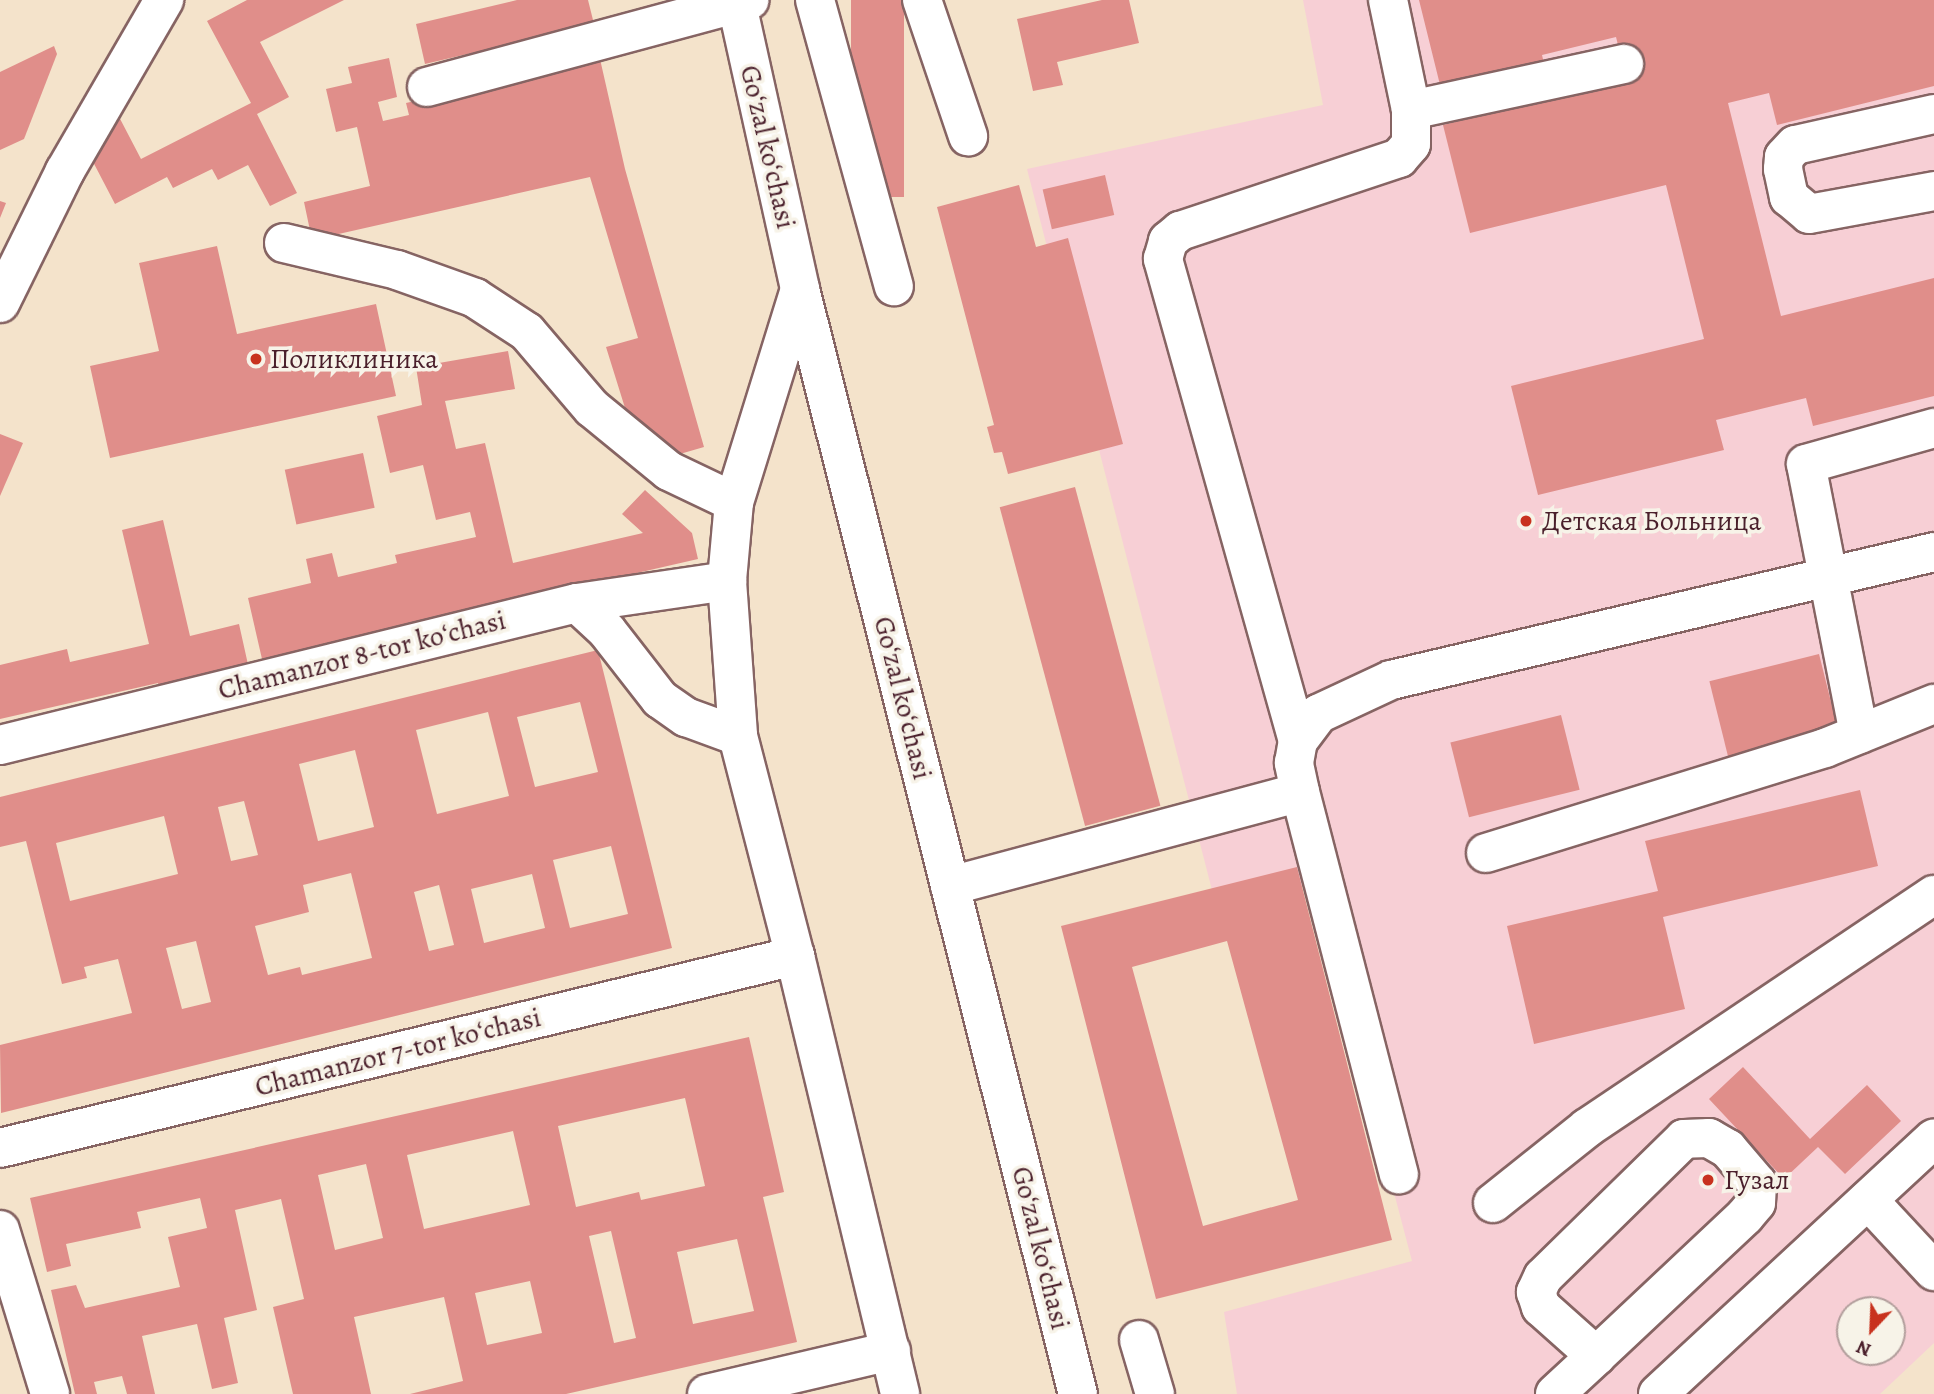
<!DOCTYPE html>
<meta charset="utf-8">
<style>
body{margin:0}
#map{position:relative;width:1934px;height:1394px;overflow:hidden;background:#f4e3cb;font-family:Alegreya,serif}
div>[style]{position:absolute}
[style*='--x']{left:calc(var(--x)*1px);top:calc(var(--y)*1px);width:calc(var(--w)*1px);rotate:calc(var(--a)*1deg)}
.built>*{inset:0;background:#f7cfd5}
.building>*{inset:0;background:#e08e8a;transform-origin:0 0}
.roads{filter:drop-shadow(2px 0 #866463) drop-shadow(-2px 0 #866463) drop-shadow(0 2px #866463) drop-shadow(0 -2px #866463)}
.minor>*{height:38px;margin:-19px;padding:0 19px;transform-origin:19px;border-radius:19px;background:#fff}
.major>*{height:38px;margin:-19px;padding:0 19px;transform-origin:19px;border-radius:19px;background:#fff}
.dots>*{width:19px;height:19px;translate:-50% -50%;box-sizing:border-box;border:4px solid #f7f3e8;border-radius:50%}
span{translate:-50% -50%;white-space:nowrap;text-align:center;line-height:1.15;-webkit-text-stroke:7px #f7f3e8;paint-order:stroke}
.street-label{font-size:28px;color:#4a1f2b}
.poi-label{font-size:28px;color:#4a1f2b}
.left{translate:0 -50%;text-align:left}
.north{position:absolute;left:1836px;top:1296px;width:70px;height:70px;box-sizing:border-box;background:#f7f3e8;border:2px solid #b29e9c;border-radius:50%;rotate:203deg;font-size:19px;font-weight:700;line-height:28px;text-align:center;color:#4a1f2b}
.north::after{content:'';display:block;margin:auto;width:24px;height:32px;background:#c8321e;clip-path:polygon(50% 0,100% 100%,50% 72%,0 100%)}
</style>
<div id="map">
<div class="built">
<i style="clip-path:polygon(evenodd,1303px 0,1934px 0,1934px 1343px,1880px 1394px,1237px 1394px,1224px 1312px,1412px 1261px,1313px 885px,1213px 894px,1027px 169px,1323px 105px,1303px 0,1850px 1310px,1892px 1310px,1892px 1352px,1850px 1352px,1850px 1310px)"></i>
</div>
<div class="building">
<i style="clip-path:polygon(247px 0,344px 0,260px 42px,289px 97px,257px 114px,297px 193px,270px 206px,248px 165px,218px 180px,212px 169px,173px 188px,167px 177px,115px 204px,91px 158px,117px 113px,141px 159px,251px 103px,207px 21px)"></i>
<i style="clip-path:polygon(517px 0,588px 0,594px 24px,425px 64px,416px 24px)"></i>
<i style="left:851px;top:0;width:53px;height:197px"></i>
<i style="clip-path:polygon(1102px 0,1129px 0,1139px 43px,1057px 62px,1063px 85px,1033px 91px,1017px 19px)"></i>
<i style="clip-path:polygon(1419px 0,1934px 0,1934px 86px,1777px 125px,1769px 93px,1728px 103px,1781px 316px,1934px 278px,1934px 396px,1813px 426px,1806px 398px,1716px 420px,1724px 450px,1538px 495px,1511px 386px,1704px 339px,1666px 185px,1470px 233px,1443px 125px,1638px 77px,1633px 54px,1621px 57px,1616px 37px,1542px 55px,1546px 72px,1443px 97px)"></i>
<i style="clip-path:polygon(54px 46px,57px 54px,24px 139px,0 150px,0 72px)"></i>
<i style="clip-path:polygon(389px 58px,397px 97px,378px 102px,383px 121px,409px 115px,406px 103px,600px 59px,625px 169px,704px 447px,673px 456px,630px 424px,606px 347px,638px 338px,590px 177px,312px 240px,304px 202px,370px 186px,357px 127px,336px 132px,326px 89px,352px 83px,348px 67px)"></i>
<i style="left:1105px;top:175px;width:41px;height:64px;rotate:77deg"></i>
<i style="clip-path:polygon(1019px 185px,1036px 247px,1068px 238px,1123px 444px,1008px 474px,1002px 452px,994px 453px,987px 427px,994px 425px,937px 207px)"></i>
<i style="clip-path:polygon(0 201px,6px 203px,0 218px)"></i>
<i style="clip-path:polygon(217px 246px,237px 334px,376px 304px,396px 396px,110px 458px,90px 366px,159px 351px,139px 263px)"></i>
<i style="clip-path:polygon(508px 351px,515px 389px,445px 401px,456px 449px,485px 443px,513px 563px,643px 533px,622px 514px,645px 490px,692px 533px,698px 559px,262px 659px,248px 598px,311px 583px,306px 559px,332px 553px,338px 577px,397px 563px,395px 555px,476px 537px,470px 512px,436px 520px,423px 465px,390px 473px,377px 416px,422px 405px,416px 367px)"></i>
<i style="clip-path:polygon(0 434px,23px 443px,0 496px)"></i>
<i style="left:363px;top:453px;width:56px;height:80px;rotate:78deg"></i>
<i style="left:1075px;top:487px;width:330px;height:78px;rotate:75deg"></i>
<i style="clip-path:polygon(163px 520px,190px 636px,239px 624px,249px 669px,159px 689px,158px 683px,0 719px,0 665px,67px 649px,70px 662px,149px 644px,122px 530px)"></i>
<i style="clip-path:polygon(evenodd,598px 650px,672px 948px,1px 1113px,0 1045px,132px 1013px,118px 959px,84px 967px,87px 978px,62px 984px,26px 841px,0 847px,0 797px,598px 650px,580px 702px,598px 772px,535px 787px,517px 717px,580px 702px,598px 650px,488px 712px,509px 796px,437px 814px,416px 730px,488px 712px,598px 650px,355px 750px,374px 827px,318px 841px,299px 764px,355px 750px,598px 650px,244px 801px,258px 855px,231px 861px,218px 807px,244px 801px,598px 650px,164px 816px,178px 874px,70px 901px,56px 843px,164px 816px,598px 650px,611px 846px,628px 914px,570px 928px,553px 860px,611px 846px,598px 650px,351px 873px,372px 958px,302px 975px,300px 967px,268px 975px,255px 926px,309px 912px,303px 885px,351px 873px,598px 650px,532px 874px,545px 928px,484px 943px,471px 889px,532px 874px,598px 650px,439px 885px,454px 945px,429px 951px,414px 892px,439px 885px,598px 650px,196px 941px,211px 1002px,182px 1009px,166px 948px,196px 941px)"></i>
<i style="left:1819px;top:654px;width:81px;height:113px;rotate:76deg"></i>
<i style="left:1561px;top:715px;width:77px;height:114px;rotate:76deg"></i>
<i style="clip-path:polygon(1860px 790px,1878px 866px,1663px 917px,1685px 1009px,1534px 1044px,1507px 926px,1658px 891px,1645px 841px)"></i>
<i style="clip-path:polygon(evenodd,1297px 867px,1392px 1240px,1156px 1299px,1061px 926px,1297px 867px,1227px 941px,1298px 1200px,1203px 1226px,1132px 967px,1227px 941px)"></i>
<i style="clip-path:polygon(evenodd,749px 1037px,784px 1192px,763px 1197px,797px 1342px,566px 1394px,410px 1394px,463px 1381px,444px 1297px,354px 1317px,371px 1394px,293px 1394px,273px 1307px,304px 1299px,281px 1199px,235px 1210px,257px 1310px,224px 1318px,238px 1383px,212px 1389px,197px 1324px,142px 1336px,155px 1394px,127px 1394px,122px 1376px,94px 1382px,97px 1394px,75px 1394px,51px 1290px,76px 1285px,85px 1308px,180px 1287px,168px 1237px,207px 1228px,200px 1198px,137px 1212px,141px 1228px,66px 1244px,71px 1266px,47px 1272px,30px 1198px,749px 1037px,685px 1098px,705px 1186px,641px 1200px,639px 1192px,576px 1207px,558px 1126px,685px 1098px,749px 1037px,513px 1131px,530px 1205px,424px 1229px,407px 1155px,513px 1131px,749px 1037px,366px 1164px,383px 1238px,335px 1250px,318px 1175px,366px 1164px,749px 1037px,611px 1231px,636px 1338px,614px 1343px,589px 1236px,611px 1231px,749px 1037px,737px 1239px,754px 1311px,693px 1324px,677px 1252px,737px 1239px,749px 1037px,530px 1281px,542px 1333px,487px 1345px,475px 1293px,530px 1281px)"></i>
<i style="clip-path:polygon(1743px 1067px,1810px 1139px,1867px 1085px,1901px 1121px,1845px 1174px,1818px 1147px,1784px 1179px,1709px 1099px)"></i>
</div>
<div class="roads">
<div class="minor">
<i style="--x:815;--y:0;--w:297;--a:74.6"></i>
<i style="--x:922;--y:0;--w:144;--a:71.3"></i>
<i style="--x:427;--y:87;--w:334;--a:-15.1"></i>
<i style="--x:1411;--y:110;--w:218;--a:-12.2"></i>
<i style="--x:1934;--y:114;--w:142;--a:167.4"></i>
<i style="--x:1795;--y:145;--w:16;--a:133"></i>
<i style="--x:1784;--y:157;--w:12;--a:95"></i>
<i style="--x:1783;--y:169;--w:29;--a:78"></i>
<i style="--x:1789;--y:197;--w:26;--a:40"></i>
<i style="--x:1809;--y:214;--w:127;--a:-10.4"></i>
<i style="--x:284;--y:243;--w:116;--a:13.4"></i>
<i style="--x:397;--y:270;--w:83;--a:19.7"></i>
<i style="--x:475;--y:298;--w:62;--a:33.2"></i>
<i style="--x:527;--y:332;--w:100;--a:49.5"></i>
<i style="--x:592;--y:408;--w:99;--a:39.3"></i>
<i style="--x:669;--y:471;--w:72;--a:25.5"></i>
<i style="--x:800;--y:289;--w:223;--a:107.2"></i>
<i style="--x:734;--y:502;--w:79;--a:95.1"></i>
<i style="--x:727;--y:581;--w:155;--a:85.9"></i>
<i style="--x:738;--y:736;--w:227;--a:75.5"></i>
<i style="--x:795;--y:956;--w:450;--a:76.5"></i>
<i style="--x:0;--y:303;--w:147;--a:-63.8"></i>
<i style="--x:65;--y:171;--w:198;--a:-59.9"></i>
<i style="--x:577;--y:603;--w:41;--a:43"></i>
<i style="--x:607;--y:631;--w:86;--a:52.1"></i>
<i style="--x:660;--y:699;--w:32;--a:35"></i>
<i style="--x:686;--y:717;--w:55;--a:20.1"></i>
<i style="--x:1859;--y:734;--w:275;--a:-101.1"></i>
<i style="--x:1806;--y:464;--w:133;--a:-15.7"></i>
<i style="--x:1298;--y:741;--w:501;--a:-105.65"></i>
<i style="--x:1163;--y:259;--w:19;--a:-74"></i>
<i style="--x:1168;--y:241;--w:16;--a:-40"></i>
<i style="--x:1180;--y:231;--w:231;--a:-18.4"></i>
<i style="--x:1399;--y:158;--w:18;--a:-49"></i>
<i style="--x:1411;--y:144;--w:34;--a:-90"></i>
<i style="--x:1411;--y:110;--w:112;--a:-101.8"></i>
<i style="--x:0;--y:745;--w:594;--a:-13.83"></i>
<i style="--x:577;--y:603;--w:152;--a:-8.3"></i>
<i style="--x:1300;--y:792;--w:395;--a:75.5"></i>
<i style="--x:1486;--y:853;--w:355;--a:-17.2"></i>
<i style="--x:1825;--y:748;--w:118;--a:-22"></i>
<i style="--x:950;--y:886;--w:362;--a:-15"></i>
<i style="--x:1300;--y:792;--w:30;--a:-102"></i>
<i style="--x:1294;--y:763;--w:22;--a:-80"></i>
<i style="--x:1298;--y:741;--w:34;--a:-53"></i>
<i style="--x:1318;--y:714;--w:81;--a:-25"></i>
<i style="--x:1391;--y:680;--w:558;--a:-13.26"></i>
<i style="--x:0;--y:1148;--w:818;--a:-13.58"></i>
<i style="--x:1868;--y:1200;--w:97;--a:47.1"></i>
<i style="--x:1493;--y:1203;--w:120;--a:-38.6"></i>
<i style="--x:1587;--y:1128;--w:418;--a:-33.9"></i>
<i style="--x:0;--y:1230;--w:171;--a:73"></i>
<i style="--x:1139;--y:1340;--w:56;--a:73.5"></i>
<i style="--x:707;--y:1394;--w:189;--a:-13.2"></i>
<i style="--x:1555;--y:1394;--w:56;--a:-42.8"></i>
<i style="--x:1596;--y:1356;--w:204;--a:-43.2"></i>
<i style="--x:1745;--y:1216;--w:17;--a:-50"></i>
<i style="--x:1756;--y:1203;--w:20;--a:-87"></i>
<i style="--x:1757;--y:1183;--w:45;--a:-130.5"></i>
<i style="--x:1728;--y:1149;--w:22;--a:-150"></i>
<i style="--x:1709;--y:1138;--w:25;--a:178"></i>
<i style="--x:1684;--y:1139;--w:197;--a:135.6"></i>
<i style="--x:1543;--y:1277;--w:17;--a:115"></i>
<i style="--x:1536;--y:1292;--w:16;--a:72"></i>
<i style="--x:1541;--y:1307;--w:74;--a:41.7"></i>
<i style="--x:1658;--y:1394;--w:376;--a:-42.8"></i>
</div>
<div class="major">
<i style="--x:736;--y:0;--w:296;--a:77.5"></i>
<i style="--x:800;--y:289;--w:1139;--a:75.88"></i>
</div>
</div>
<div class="dots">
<i style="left:256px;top:359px;background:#c8321e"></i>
<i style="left:1526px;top:521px;background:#c8321e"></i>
<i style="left:1708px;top:1180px;background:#c8321e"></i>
</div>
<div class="street-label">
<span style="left:768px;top:147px;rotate:77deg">Goʻzal koʻchasi</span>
<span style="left:362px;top:655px;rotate:-14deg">Chamanzor 8-tor koʻchasi</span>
<span style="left:903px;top:698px;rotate:76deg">Goʻzal koʻchasi</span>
<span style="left:398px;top:1052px;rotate:-14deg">Chamanzor 7-tor koʻchasi</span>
<span style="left:1041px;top:1248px;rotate:76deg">Goʻzal koʻchasi</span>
</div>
<div class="poi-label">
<span class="left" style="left:270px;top:359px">Поликлиника</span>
<span class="left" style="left:1542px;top:521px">Детская Больница</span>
<span class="left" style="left:1724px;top:1180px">Гузал</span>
</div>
<div class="north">N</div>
</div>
